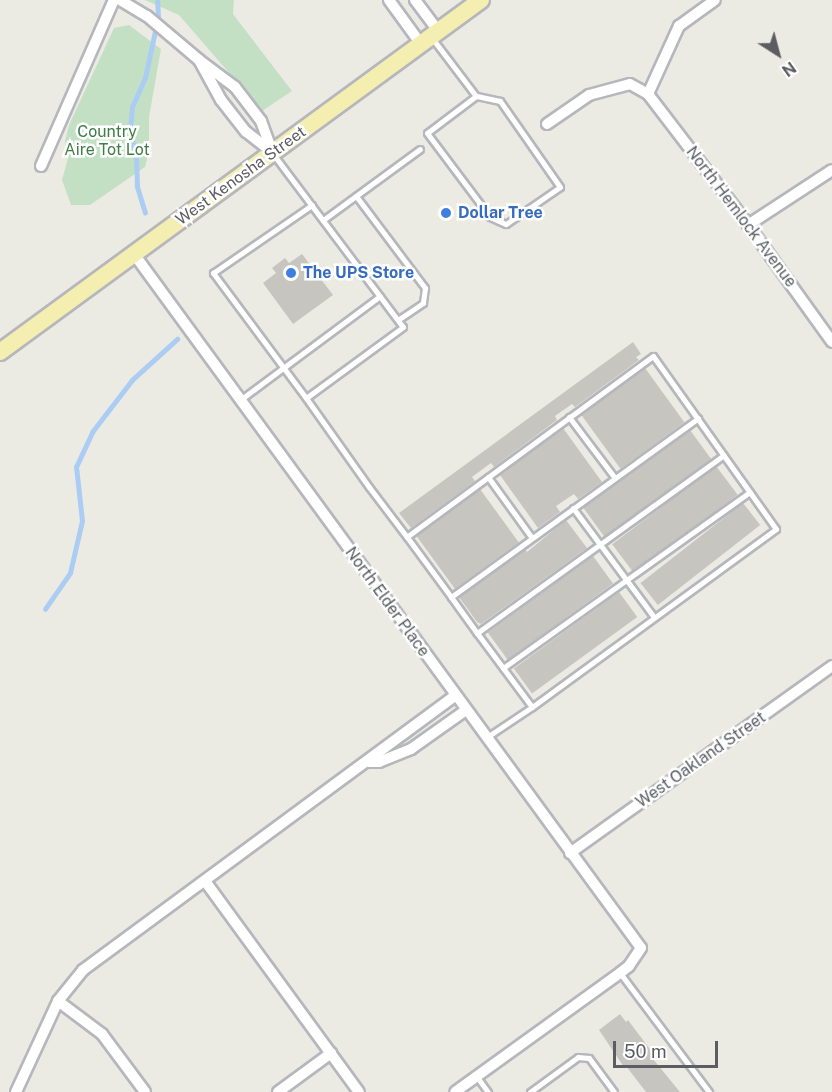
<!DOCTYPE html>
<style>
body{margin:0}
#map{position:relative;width:832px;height:1092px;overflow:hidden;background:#ecebe3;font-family:"Public Sans",sans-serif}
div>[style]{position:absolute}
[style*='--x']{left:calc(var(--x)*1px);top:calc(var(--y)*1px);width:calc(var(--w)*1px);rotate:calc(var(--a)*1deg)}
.green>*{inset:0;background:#c3e0c5}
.stream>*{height:4.5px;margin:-2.25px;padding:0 2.25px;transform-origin:2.25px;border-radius:2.25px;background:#accdf3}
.building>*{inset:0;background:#c7c5c0;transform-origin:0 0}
.roads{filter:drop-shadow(2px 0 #b5b7bc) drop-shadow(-2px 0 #b5b7bc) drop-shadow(0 2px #b5b7bc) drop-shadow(0 -2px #b5b7bc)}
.service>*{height:5px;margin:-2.5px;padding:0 2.5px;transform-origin:2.5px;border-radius:2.5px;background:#fff}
.minor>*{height:10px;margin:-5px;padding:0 5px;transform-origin:5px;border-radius:5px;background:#fff}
.primary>*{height:16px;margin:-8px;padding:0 8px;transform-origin:8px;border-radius:8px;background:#f4efb0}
.dots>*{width:16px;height:16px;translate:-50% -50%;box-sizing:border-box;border:3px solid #fff;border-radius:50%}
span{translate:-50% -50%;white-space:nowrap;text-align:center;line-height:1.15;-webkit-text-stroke:5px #fff;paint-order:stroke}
.park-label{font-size:16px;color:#3f7d48}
.street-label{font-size:16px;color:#5b5d62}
.shop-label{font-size:16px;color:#366cbe;font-weight:700}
.left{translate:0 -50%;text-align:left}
.north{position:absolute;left:748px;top:24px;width:60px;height:60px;-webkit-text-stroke:4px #fff;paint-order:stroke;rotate:144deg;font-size:16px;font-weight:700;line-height:24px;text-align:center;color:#5b5d62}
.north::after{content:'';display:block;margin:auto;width:21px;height:27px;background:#5b5d62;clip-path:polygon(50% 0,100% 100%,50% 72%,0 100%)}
.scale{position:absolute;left:613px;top:1041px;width:105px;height:27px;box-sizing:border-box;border:3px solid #5b5d62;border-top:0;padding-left:8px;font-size:18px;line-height:21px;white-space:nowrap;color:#5b5d62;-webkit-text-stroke:4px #fff;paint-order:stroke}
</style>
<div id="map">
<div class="green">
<i style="clip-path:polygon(145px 0,234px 0,233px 14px,292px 91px,262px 111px,179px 15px)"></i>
<i style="clip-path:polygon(129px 25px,161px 49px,149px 117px,149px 151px,145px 167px,90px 205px,71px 205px,62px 180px,68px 158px,65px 141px,69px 125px,114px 28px)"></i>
</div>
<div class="stream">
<i style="--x:145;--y:213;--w:28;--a:-107"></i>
<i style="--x:137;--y:186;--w:26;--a:-92"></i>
<i style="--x:136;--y:160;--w:31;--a:-101"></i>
<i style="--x:130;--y:130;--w:23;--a:-85"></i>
<i style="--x:132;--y:107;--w:32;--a:-66"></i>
<i style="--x:145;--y:78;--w:62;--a:-78"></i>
<i style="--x:158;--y:17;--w:17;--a:-93"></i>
<i style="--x:45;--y:609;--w:44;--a:-55.2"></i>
<i style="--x:70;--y:573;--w:53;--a:-77"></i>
<i style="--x:82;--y:521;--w:54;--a:-96.3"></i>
<i style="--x:76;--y:467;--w:38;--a:-65"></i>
<i style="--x:92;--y:432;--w:66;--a:-52.4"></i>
<i style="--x:132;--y:380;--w:61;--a:-42.3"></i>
</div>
<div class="building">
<i style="clip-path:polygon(302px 254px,333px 295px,293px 324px,263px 283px,276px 273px,272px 268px,285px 258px,289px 263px)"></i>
<i style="clip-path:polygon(633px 342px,641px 354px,636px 357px,639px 360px,575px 407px,572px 404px,555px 416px,557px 420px,494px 467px,491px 463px,472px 477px,475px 481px,411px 528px,399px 513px)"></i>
<i style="left:645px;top:368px;width:67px;height:79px;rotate:54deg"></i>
<i style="clip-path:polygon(563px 428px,602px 482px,578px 499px,574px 494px,556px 506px,560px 512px,538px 528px,500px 475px)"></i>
<i style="left:690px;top:430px;width:36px;height:132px;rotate:54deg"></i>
<i style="left:716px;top:466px;width:36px;height:130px;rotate:53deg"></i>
<i style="left:480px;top:489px;width:66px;height:79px;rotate:54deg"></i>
<i style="left:743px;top:503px;width:28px;height:130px;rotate:52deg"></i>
<i style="clip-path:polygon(566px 520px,587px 548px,481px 624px,477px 622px,459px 597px,525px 549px,527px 552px)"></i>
<i style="left:593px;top:556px;width:34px;height:130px;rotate:54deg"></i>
<i style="left:619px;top:592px;width:31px;height:130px;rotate:54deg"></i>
<i style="clip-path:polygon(620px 1014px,626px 1022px,628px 1020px,649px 1048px,653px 1059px,680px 1092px,646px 1092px,626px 1066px,624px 1067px,599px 1030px)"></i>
</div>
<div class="roads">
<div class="service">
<i style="--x:432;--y:38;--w:73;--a:52.8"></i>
<i style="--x:476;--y:96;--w:61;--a:142.9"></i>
<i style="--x:427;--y:133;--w:105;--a:53.1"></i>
<i style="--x:490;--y:217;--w:17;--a:24"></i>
<i style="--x:506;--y:224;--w:65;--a:-34.4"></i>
<i style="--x:560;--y:187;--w:105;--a:-124.9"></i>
<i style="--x:500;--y:101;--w:25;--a:-168"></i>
<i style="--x:273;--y:154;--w:216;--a:53.1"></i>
<i style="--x:403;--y:327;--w:120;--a:143.8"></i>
<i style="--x:306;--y:398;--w:109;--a:54.7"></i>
<i style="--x:369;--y:487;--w:63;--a:52.8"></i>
<i style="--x:407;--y:537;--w:74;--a:53.7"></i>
<i style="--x:451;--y:597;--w:44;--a:54.2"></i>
<i style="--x:477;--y:633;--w:92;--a:53.4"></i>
<i style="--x:532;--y:707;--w:302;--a:-36.1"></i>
<i style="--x:776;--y:529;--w:212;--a:-125.4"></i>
<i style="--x:653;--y:356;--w:305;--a:143.7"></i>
<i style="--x:356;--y:196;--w:115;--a:53.1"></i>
<i style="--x:425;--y:288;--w:15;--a:98"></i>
<i style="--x:423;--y:303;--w:30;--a:146"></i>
<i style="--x:323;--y:220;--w:120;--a:-36.2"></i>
<i style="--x:306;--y:398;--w:156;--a:-126.6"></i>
<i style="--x:213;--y:273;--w:120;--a:-34.5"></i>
<i style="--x:240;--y:400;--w:174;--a:-36.6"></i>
<i style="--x:569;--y:417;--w:76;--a:53"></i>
<i style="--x:488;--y:477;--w:75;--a:54.2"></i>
<i style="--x:573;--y:508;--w:136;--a:53.4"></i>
<i style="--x:451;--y:597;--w:305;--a:-35.9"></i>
<i style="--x:477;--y:633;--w:304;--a:-35.8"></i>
<i style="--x:503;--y:668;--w:303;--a:-35.5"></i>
<i style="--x:487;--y:737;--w:54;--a:-33.7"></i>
<i style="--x:620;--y:973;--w:149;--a:53.2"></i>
<i style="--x:477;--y:1077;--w:19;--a:54"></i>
<i style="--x:530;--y:1092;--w:59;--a:-36.1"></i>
<i style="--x:578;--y:1057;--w:11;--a:5"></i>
<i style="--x:589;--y:1058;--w:42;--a:53.7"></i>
</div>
<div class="minor">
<i style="--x:120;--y:0;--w:31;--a:31"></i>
<i style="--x:147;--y:16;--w:68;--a:40.2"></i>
<i style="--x:389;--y:0;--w:54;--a:54"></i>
<i style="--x:415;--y:0;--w:39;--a:53"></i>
<i style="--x:199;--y:60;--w:45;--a:36.9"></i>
<i style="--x:235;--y:87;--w:43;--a:52.6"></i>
<i style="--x:261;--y:121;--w:33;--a:70"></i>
<i style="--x:272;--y:152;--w:33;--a:-142"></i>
<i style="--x:246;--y:132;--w:41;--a:-128"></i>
<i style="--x:221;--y:100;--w:46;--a:-118.8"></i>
<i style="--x:648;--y:94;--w:165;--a:52.6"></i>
<i style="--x:748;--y:225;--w:144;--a:54.3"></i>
<i style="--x:547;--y:124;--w:51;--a:-34.6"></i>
<i style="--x:589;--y:95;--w:42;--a:-15"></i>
<i style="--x:630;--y:84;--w:21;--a:29"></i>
<i style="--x:648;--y:94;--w:75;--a:-65.5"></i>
<i style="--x:679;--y:26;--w:44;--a:-35.8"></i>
<i style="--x:41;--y:166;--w:181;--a:-66.3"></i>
<i style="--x:748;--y:225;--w:100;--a:-33.2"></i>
<i style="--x:134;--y:254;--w:859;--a:53.85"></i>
<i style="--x:641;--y:948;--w:22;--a:124"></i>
<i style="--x:629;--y:966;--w:11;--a:142"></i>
<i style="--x:620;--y:973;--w:203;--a:144.2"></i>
<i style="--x:369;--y:762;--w:10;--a:0"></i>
<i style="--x:379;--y:762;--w:35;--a:-22"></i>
<i style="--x:411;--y:749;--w:67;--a:-35.3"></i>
<i style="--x:570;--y:853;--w:322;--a:-35.5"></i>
<i style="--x:205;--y:881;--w:261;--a:53.9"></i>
<i style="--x:58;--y:1001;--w:55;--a:36.9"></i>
<i style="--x:102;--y:1034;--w:72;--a:53.4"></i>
<i style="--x:16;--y:1092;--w:100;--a:-65.2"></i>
<i style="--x:58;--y:1001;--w:40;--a:-51"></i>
<i style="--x:83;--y:970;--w:462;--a:-36.4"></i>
<i style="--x:278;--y:1092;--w:66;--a:-36.3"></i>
</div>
<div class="primary">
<i style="--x:0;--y:352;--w:596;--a:-36.2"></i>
</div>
</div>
<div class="dots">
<i style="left:446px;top:213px;background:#3f7fe0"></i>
<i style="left:291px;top:273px;background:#3f7fe0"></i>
</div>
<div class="park-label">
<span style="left:107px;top:141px">Country<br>Aire Tot Lot</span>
</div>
<div class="street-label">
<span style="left:241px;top:176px;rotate:-36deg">West Kenosha Street</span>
<span style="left:741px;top:217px;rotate:53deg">North Hemlock Avenue</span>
<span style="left:387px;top:602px;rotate:54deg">North Elder Place</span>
<span style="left:701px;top:760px;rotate:-35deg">West Oakland Street</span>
</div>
<div class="shop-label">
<span class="left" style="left:458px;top:213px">Dollar Tree</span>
<span class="left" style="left:303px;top:273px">The UPS Store</span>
</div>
<div class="north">N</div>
<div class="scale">50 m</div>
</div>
